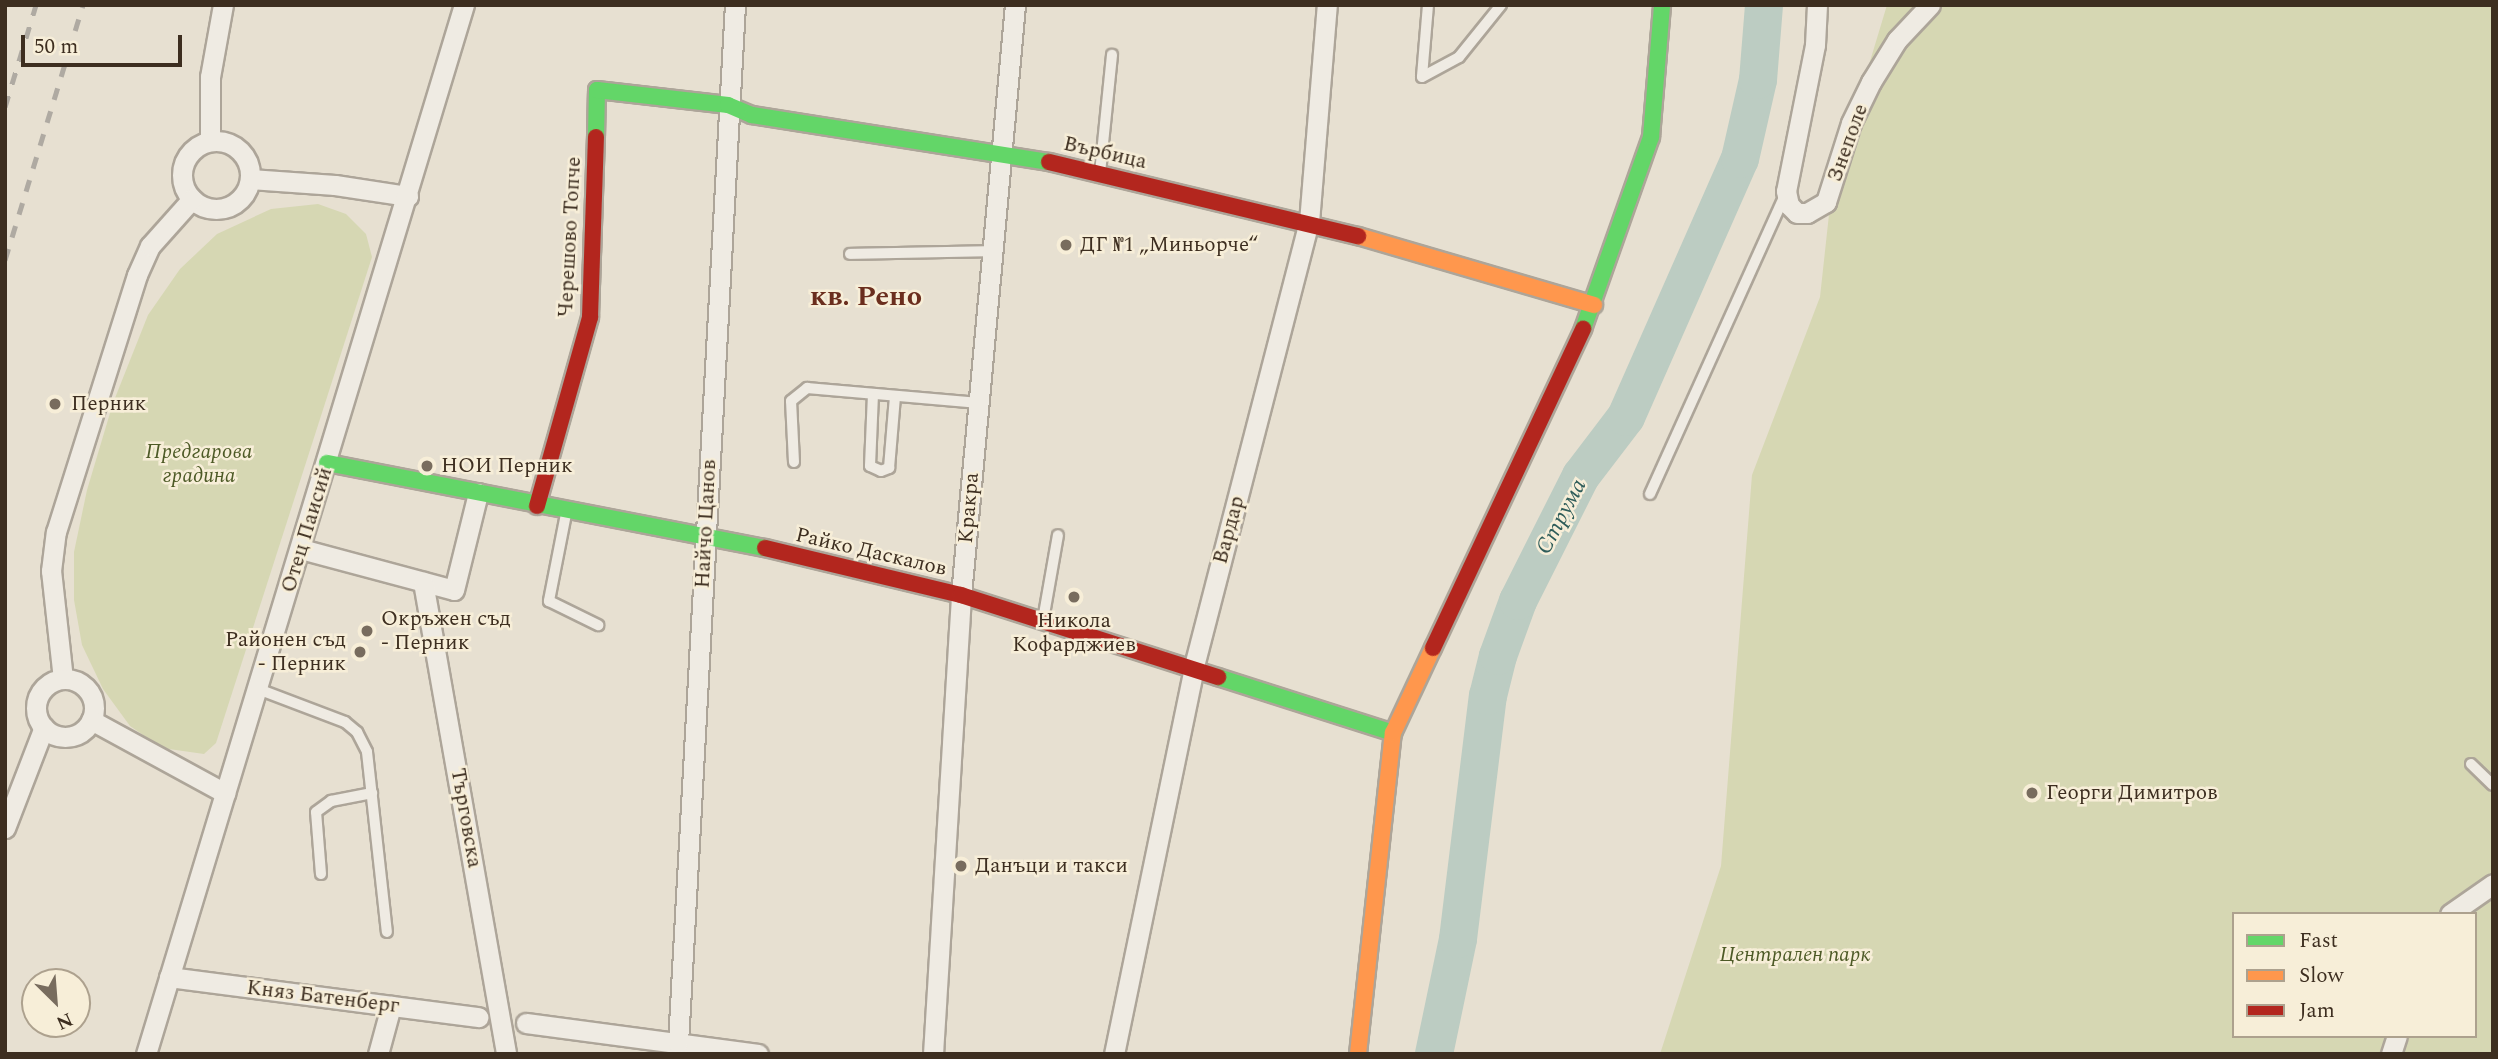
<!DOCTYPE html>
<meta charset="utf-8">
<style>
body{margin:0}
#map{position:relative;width:2498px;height:1059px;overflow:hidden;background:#e7e0d1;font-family:Spectral,serif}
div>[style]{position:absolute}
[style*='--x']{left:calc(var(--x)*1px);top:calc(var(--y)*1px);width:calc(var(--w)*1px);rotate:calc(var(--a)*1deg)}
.green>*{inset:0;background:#d6d7b3}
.river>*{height:38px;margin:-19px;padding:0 19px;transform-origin:19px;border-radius:19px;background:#bcccc2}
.roads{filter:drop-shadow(2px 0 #ada599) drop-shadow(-2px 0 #ada599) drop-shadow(0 2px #ada599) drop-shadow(0 -2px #ada599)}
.lane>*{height:10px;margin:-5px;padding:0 5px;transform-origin:5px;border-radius:5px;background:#efebe3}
.street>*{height:19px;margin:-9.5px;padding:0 9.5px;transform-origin:9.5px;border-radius:9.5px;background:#efebe3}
.street>.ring{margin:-9.5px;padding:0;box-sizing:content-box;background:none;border:19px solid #efebe3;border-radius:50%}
.fast>*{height:16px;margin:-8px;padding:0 8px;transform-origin:8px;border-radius:8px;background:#63d668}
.slow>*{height:16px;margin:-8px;padding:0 8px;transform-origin:8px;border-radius:8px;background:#ff974d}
.jam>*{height:16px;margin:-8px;padding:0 8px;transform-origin:8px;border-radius:8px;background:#b3261e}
.rail>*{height:5px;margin-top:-2.5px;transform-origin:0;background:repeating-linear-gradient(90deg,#afaaa2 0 12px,transparent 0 24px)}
.dots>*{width:19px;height:19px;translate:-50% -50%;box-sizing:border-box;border:4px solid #f7eed8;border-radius:50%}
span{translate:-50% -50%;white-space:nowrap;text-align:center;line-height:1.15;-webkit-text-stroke:5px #f7eed8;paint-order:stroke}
.street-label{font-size:21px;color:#3d2e20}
.poi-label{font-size:21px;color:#3d2e20}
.left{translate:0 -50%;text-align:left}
.right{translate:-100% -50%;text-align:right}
.park-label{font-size:21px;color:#4d5a26;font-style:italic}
.water-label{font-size:23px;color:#2f5d5a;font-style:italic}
.district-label{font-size:28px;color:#6b2e1e;font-weight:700}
.frame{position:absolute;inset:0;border:7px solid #3d2e20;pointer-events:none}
.legend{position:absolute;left:2232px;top:912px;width:245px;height:126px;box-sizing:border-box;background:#f7eed8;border:2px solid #ada18e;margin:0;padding:9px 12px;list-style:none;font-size:21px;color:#3d2e20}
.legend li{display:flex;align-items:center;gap:14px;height:35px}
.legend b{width:35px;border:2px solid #ada18e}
.north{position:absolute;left:21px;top:968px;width:70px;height:70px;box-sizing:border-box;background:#f7eed8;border:2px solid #ada18e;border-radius:50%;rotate:155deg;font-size:19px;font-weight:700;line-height:28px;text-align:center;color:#3d2e20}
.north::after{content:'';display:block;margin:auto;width:24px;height:32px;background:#786c5e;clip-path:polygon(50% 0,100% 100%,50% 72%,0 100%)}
.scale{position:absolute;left:21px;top:35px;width:161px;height:32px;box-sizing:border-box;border:4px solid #3d2e20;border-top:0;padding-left:9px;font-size:21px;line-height:24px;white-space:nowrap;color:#3d2e20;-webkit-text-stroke:5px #f7eed8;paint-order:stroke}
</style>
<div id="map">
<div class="green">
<i style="clip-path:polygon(evenodd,1887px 5px,2493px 5px,2493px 1054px,1660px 1054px,1721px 866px,1752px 475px,1820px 297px,1832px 187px,1887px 5px,2234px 914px,2475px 914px,2475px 1036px,2234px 1036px,2234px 914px)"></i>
<i style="clip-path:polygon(318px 204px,346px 214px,366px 234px,372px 257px,216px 743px,204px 754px,162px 748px,130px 726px,103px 689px,82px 645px,74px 600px,74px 552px,87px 490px,113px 403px,148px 315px,180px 269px,217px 234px,271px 209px)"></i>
</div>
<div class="river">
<i style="--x:1434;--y:1054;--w:117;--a:-78.2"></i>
<i style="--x:1458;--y:939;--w:245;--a:-83"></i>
<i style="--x:1488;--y:696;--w:41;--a:-76"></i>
<i style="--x:1498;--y:656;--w:59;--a:-70"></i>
<i style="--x:1518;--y:601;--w:140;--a:-63.3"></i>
<i style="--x:1581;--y:476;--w:74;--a:-52.7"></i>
<i style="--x:1626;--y:417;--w:282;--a:-66.2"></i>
<i style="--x:1740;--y:159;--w:81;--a:-77.2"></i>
<i style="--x:1758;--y:80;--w:75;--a:-85.4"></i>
</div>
<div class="roads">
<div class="lane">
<i style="--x:1428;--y:5;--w:72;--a:94.8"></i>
<i style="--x:1422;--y:77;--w:42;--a:-28.4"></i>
<i style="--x:1459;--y:57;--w:67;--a:-51.1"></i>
<i style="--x:1100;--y:173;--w:119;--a:-84.2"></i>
<i style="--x:850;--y:254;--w:143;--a:-1.2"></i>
<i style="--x:873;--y:394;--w:72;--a:92.4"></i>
<i style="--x:870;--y:466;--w:12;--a:24"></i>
<i style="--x:881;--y:471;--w:9;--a:-21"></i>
<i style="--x:889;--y:468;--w:72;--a:-85.2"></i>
<i style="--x:794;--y:462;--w:61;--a:-92.8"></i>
<i style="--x:791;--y:401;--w:21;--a:-39"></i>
<i style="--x:807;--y:388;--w:173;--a:5"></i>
<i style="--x:1650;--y:494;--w:328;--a:-65.7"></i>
<i style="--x:566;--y:514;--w:89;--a:101.1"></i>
<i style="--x:549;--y:601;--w:55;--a:26.1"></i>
<i style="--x:1043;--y:620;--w:86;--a:-80"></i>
<i style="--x:258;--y:689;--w:93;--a:20.8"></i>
<i style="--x:345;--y:722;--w:16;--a:40"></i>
<i style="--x:357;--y:732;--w:22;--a:63"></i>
<i style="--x:367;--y:752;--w:181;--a:83.7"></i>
<i style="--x:2471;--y:764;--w:30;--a:44"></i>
<i style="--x:321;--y:874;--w:62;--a:-94.6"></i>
<i style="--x:316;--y:812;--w:19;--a:-36"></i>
<i style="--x:331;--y:801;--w:42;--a:-11"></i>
</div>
<div class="street">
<i style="--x:1817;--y:5;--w:40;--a:92.9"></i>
<i style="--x:1815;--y:45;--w:149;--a:101.2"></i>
<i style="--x:1786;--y:191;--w:14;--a:78"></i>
<i style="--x:1789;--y:205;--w:11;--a:45"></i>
<i style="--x:1797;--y:213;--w:10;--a:0"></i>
<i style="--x:1807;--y:213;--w:22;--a:-30"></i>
<i style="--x:1826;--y:202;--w:83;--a:-72.4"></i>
<i style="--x:1851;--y:123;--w:46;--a:-64"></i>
<i style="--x:1871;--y:82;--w:49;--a:-58.2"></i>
<i style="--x:1897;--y:40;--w:48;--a:-46.7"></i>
<i style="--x:210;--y:141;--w:64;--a:-90"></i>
<i style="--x:210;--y:77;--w:73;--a:-79.8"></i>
<i class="ring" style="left:182px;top:141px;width:49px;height:49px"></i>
<i style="--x:250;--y:179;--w:85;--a:4"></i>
<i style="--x:335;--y:185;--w:74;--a:8.6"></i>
<i style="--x:301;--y:549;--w:158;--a:15"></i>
<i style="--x:454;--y:590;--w:100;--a:-76.1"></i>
<i style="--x:423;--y:582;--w:479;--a:80"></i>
<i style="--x:63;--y:679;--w:109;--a:-96.3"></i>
<i style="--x:51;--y:571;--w:39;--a:-83"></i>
<i style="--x:56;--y:532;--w:269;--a:-72.5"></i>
<i style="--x:137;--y:275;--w:32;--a:-66"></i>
<i style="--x:150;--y:246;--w:63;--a:-48.2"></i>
<i class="ring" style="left:36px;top:679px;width:39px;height:39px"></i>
<i style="--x:91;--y:720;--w:153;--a:28.6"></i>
<i style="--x:5;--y:828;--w:108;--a:-68.9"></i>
<i style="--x:2450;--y:914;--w:52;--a:-34.9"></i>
<i style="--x:169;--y:977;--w:312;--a:7.4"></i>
<i style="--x:526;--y:1023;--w:234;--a:7.6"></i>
<i style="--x:678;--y:1043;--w:1040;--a:-86.86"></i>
<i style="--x:146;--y:1054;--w:1096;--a:-73.14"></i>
<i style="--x:378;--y:1054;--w:50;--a:-74.8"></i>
<i style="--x:933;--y:1054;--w:460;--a:-86.5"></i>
<i style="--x:961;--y:595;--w:592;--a:-84.77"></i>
<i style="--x:1114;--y:1054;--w:396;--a:-78.3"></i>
<i style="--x:1194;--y:666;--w:459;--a:-75.5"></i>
<i style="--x:1309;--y:222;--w:218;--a:-85.3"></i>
<i style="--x:2391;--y:1054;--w:19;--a:-72"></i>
</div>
<div class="fast">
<i style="--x:596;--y:137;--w:47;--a:-88.8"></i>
<i style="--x:597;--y:90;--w:132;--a:6.5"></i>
<i style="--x:728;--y:105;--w:26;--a:23"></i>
<i style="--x:752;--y:115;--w:301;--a:9"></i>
<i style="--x:1583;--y:329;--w:204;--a:-70.5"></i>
<i style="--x:1651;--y:137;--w:132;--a:-85.2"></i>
<i style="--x:327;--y:463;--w:446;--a:11"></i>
<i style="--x:1218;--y:677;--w:184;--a:17.7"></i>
</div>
<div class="slow">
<i style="--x:1358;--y:236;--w:246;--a:16.3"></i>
<i style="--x:1358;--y:1054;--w:323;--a:-83.8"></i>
<i style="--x:1393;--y:733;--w:94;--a:-64.8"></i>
</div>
<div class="jam">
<i style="--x:1049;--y:162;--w:318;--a:13.5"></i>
<i style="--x:537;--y:506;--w:196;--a:-74.3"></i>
<i style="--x:590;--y:317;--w:180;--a:-88.1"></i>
<i style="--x:765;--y:548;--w:202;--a:13.5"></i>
<i style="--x:961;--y:595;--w:270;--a:17.7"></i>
<i style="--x:1433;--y:648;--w:353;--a:-64.8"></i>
</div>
</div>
<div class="rail">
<i style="--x:5;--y:107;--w:107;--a:-73.1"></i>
<i style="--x:5;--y:260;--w:267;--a:-73"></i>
</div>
<div class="dots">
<i style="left:1066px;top:245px;background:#786c5e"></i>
<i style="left:55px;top:404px;background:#786c5e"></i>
<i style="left:427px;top:466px;background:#786c5e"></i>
<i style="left:1074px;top:597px;background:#786c5e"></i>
<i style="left:367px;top:631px;background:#786c5e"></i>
<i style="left:360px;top:652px;background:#786c5e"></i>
<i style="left:2032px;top:793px;background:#786c5e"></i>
<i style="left:961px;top:866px;background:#786c5e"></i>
</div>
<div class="street-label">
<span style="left:1848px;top:143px;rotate:-70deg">Знеполе</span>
<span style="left:1105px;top:153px;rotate:13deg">Върбица</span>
<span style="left:570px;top:237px;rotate:-87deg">Черешово Топче</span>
<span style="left:969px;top:508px;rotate:-85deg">Кракра</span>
<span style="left:706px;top:524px;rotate:-87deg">Найчо Цанов</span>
<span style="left:307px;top:530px;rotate:-73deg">Отец Паисий</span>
<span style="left:1229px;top:530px;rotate:-75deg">Вардар</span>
<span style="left:871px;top:552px;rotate:13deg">Райко Даскалов</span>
<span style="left:466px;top:818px;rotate:80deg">Търговска</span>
<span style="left:323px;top:997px;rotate:7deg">Княз Батенберг</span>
</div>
<div class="poi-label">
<span class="left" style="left:1080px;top:245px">ДГ №1 „Миньорче“</span>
<span class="left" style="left:71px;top:404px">Перник</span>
<span class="left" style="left:441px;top:466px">НОИ Перник</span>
<span class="left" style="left:381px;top:631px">Окръжен съд<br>- Перник</span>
<span style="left:1074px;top:633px">Никола<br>Кофарджиев</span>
<span class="right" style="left:346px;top:652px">Районен съд<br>- Перник</span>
<span class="left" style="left:2046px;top:793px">Георги Димитров</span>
<span class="left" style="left:975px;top:866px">Данъци и такси</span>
</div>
<div class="park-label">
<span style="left:199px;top:464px">Предгарова<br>градина</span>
<span style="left:1795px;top:955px">Централен парк</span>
</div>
<div class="water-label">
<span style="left:1562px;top:517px;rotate:-62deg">Струма</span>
</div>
<div class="district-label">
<span style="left:866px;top:297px">кв. Рено</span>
</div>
<div class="frame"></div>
<ul class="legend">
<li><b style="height:9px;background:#63d668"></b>Fast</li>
<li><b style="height:9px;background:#ff974d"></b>Slow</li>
<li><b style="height:9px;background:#b3261e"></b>Jam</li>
</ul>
<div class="north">N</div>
<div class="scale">50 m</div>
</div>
